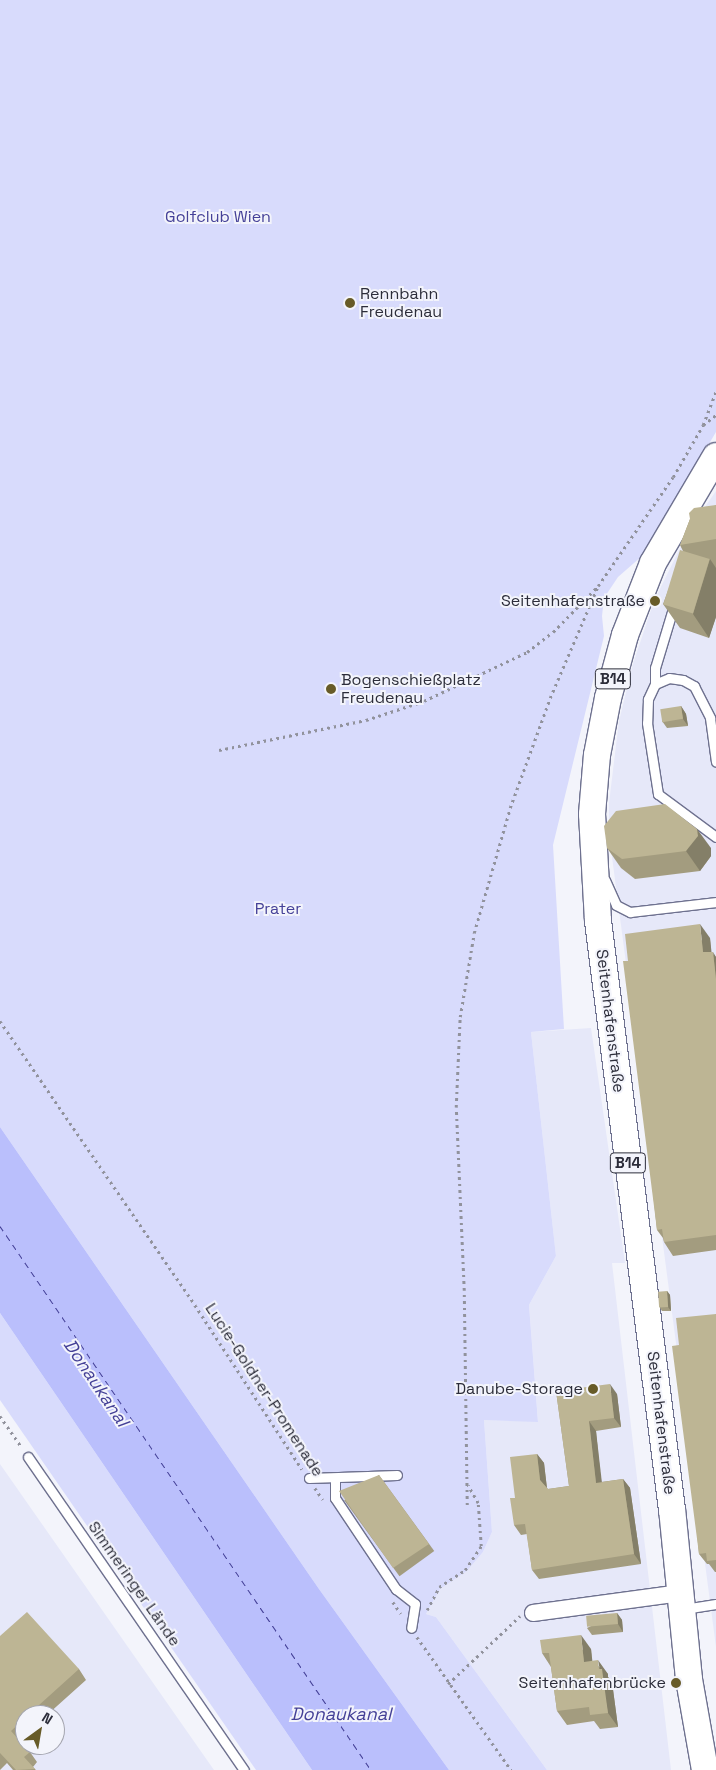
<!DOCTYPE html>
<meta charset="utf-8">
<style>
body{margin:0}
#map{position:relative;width:716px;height:1770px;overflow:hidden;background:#f3f4fb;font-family:"Space Grotesk",sans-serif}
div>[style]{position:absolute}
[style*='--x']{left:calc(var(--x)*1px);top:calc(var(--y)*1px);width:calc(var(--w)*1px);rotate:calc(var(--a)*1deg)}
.built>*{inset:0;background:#e6e8f9}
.green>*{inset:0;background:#d8dbfc}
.water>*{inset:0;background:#babffc}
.ferry>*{height:1px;margin-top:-0.5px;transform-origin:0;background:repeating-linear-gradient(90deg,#444097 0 6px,transparent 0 11px)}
.path>*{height:2.5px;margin-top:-1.25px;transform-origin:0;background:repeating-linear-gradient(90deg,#91929c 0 2.5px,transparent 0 6.5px)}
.roads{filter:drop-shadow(1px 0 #6e718f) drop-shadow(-1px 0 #6e718f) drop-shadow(0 1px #6e718f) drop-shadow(0 -1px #6e718f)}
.lane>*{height:9px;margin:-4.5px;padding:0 4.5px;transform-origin:4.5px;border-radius:4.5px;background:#fff}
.street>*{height:16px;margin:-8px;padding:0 8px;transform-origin:8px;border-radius:8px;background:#fff}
.primary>*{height:26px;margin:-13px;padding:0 13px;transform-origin:13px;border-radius:13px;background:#fff}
.wall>*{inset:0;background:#a39c7f;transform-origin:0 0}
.shaded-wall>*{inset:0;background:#847f68}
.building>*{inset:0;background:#bdb594;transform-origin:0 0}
.dots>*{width:14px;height:14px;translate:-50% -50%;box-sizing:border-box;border:2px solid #f3f4fb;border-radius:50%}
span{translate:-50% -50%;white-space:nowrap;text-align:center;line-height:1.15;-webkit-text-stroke:4px #f3f4fb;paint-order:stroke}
.shield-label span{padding:1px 4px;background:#f3f4fb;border:1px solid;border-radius:4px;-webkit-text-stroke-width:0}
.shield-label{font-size:15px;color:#2c2d3a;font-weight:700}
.park-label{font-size:16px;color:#454198}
.poi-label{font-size:16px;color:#2c2d3a}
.left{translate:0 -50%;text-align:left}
.right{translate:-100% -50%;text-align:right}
.street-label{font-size:16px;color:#2c2d3a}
.water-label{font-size:18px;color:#444097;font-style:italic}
.north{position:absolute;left:15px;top:1705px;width:50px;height:50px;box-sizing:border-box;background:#f3f4fb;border:1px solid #a3a4ae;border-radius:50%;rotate:32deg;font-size:14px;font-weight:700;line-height:20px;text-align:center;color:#2c2d3a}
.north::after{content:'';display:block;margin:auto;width:18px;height:22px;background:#675b28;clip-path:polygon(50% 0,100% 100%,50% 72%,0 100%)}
</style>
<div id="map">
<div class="built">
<i style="clip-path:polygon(716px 491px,716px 1647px,609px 834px,609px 803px,619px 721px,633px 664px,654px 601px,689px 530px)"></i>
<i style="clip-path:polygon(591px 1028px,625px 1263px,612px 1263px,671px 1770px,547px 1770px,436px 1617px,426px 1614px,440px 1589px,467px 1571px,483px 1552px,492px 1532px,484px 1420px,538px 1421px,529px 1305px,556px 1256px,531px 1032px)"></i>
<i style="clip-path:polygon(evenodd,0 1464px,179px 1720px,214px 1770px,0 1770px,0 1464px,25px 1715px,55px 1715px,55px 1745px,25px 1745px,25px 1715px)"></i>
</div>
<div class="green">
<i style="clip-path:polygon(0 0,716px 0,716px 432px,642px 556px,618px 577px,604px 598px,602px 616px,604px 636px,553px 845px,564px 1029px,531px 1032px,556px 1256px,529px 1305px,538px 1422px,484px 1420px,492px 1532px,483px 1552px,467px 1571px,440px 1589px,426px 1614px,436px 1617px,547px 1770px,449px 1770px,319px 1589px,0 1127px)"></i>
<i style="clip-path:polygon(0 1313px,312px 1770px,256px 1770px,0 1400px)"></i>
</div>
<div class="water">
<i style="clip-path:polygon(0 1127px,319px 1589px,449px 1770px,312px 1770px,0 1313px)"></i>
</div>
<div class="ferry">
<i style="--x:0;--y:1226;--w:658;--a:55.71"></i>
</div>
<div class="path">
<i style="--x:703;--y:425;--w:16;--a:-38"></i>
<i style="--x:219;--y:750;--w:150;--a:-11.5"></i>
<i style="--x:366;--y:720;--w:61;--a:-18.1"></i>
<i style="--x:424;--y:701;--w:114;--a:-25.4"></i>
<i style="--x:527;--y:652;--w:33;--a:-38"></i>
<i style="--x:553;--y:632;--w:63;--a:-45.6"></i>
<i style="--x:0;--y:1021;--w:345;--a:55.5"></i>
<i style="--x:195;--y:1305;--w:196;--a:56.9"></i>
<i style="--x:0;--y:1416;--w:38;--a:55"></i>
<i style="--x:315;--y:1488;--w:14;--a:56"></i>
<i style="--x:467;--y:1505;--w:215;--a:-90.8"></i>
<i style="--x:464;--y:1290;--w:183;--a:-92.5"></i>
<i style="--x:456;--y:1107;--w:90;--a:-87.5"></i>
<i style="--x:460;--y:1017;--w:85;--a:-80.5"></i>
<i style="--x:474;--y:933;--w:130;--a:-73.9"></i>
<i style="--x:510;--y:808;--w:117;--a:-70"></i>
<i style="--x:550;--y:698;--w:122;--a:-66.8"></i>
<i style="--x:598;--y:586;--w:132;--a:-55.5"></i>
<i style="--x:673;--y:477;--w:60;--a:-60"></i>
<i style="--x:703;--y:425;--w:36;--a:-69"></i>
<i style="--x:393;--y:1602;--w:14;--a:56"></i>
<i style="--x:427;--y:1610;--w:26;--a:-62"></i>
<i style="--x:439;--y:1587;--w:31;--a:-33"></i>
<i style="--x:465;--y:1570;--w:29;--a:-56"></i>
<i style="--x:481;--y:1546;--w:43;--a:-94"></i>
<i style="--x:478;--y:1503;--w:20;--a:-120"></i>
<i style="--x:417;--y:1637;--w:163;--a:54.7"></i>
<i style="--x:448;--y:1684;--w:99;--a:-43.4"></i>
</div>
<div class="roads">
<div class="lane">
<i style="--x:674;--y:605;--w:66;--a:106.8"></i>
<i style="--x:655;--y:668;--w:16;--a:90"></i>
<i style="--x:655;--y:684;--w:15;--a:-23"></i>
<i style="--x:669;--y:678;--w:14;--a:8"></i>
<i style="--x:683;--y:680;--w:13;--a:29"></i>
<i style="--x:694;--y:686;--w:36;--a:63"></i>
<i style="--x:710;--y:718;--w:44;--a:82.2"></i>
<i style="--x:655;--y:684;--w:17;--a:115"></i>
<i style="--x:648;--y:699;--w:24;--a:92"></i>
<i style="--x:647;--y:723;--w:72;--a:81.2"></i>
<i style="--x:658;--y:794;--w:72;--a:36.6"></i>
<i style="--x:605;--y:880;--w:27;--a:66"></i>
<i style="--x:616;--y:905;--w:16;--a:27"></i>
<i style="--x:630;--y:912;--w:87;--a:-6.6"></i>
<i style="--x:28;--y:1457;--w:380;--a:55.4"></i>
<i style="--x:309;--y:1478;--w:88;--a:-2"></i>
<i style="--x:335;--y:1479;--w:19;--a:90"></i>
<i style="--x:335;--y:1498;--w:110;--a:56.2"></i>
<i style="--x:396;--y:1589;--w:24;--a:38"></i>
<i style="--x:415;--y:1604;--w:24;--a:99"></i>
<i style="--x:684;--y:1609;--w:32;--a:-9"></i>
</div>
<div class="street">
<i style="--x:533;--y:1613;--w:149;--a:-7.7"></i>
</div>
<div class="primary">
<i style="--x:705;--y:1770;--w:92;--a:-100"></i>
<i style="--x:689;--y:1679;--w:170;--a:-95.7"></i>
<i style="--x:672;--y:1510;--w:594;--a:-97.16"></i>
<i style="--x:598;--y:921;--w:107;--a:-93.2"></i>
<i style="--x:592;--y:814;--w:59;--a:-85.2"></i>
<i style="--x:597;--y:755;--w:58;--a:-79.1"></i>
<i style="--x:608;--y:698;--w:65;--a:-74.9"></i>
<i style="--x:625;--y:635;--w:77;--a:-68.7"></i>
<i style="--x:653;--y:563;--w:124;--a:-59.5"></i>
</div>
</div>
<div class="wall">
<i style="clip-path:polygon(716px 505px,716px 617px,709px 638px,680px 628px,663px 604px,683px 551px,680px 545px,690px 519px)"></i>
<i style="clip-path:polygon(681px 706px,686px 714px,688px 726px,667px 728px,662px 721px)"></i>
<i style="clip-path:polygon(607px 848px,711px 848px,711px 856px,700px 871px,635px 879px,621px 868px)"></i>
<i style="clip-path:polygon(710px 938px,711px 952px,716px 957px,716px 1250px,673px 1256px,664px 1242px,663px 1238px,657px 1230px,628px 961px)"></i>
<i style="clip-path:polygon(667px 1291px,670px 1295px,671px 1311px,662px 1311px,660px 1308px)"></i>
<i style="clip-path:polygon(716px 1314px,716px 1572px,715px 1572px,709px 1564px,707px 1564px,699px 1554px,679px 1345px)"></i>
<i style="clip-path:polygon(556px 1391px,617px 1394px,621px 1427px,596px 1431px,601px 1482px,623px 1479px,630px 1488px,641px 1564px,539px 1579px,532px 1570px,527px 1534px,521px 1535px,514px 1525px,515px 1498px,537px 1454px,544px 1463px,547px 1488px,548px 1489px,569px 1486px)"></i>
<i style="left:379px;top:1475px;width:94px;height:43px;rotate:54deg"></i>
<i style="clip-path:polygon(617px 1613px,622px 1620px,623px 1632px,592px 1635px,587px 1628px)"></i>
<i style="clip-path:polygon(0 1636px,79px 1669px,86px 1680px,47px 1715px,25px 1715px,25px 1735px,19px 1740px,30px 1752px,37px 1762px,33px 1767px,36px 1770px,13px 1770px,7px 1763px,0 1770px)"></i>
<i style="clip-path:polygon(591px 1649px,592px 1661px,608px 1674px,608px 1677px,612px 1682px,618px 1727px,600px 1729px,594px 1721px,567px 1725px,557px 1711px,551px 1667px,542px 1653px)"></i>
</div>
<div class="shaded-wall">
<i style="clip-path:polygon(710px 559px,716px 568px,716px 617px,709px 638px,693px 614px)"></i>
<i style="clip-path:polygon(681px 706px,686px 714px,688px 726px,683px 719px)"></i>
<i style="clip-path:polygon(697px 829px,711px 848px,711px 856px,700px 871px,686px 851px)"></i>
<i style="clip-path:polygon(700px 924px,710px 938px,713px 966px,703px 952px)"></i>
<i style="clip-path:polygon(713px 952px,716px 957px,716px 979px)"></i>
<i style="clip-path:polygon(667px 1291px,670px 1295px,671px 1311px,668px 1307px)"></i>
<i style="clip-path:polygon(610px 1384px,617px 1394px,621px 1427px,614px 1418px)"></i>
<i style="clip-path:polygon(589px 1421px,596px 1431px,603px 1492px,596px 1483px)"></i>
<i style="clip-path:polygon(537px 1454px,544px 1463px,547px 1489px,540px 1480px)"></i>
<i style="clip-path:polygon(623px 1479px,630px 1488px,641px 1564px,634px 1554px)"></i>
<i style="clip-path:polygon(617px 1613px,622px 1620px,623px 1632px,618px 1624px)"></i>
<i style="clip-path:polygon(581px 1635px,591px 1649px,594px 1676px,584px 1662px)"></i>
<i style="clip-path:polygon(598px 1660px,608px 1674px,608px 1677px,612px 1682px,618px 1727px,608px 1713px)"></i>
</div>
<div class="building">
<i style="clip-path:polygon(716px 505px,716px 539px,680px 545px,690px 519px,689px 513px,694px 508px)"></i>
<i style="left:680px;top:550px;width:31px;height:57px;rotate:17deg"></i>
<i style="left:681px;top:706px;width:13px;height:21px;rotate:81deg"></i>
<i style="clip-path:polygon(665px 804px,697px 829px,698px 836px,686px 851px,622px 859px,607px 848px,604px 826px,616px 811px)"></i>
<i style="clip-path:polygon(700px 924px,703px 952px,713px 952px,716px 979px,716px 1235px,664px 1242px,662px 1229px,657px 1230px,623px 961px,628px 961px,625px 934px)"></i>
<i style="left:667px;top:1291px;width:16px;height:9px;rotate:86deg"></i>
<i style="clip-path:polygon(716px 1314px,716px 1560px,707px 1561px,706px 1553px,699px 1554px,672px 1346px,679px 1345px,676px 1318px)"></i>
<i style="clip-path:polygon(610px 1384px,614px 1418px,589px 1421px,596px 1483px,623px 1479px,634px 1554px,532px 1570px,525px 1524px,514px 1525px,510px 1498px,515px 1498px,510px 1457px,537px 1454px,540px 1480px,548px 1489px,569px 1486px,556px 1391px)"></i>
<i style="clip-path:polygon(379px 1475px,429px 1544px,393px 1568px,339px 1491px)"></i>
<i style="clip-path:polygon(27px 1612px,79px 1669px,28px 1715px,25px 1715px,25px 1718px,11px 1731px,30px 1752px,24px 1757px,35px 1769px,16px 1770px,0 1753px,0 1636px)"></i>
<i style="left:617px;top:1613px;width:11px;height:31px;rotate:85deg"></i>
<i style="clip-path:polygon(581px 1635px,584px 1662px,598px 1660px,599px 1669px,602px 1669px,608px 1713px,590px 1715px,589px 1707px,557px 1711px,549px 1653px,542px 1653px,540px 1640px)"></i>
</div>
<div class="dots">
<i style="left:350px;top:303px;background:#675b28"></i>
<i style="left:655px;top:601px;background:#675b28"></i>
<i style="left:331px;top:689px;background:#675b28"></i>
<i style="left:593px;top:1389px;background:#675b28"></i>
<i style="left:676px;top:1683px;background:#675b28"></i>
</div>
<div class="shield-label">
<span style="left:613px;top:679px">B14</span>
<span style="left:628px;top:1163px">B14</span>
</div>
<div class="park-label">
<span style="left:218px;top:217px">Golfclub Wien</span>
<span style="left:278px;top:909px">Prater</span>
</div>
<div class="poi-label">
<span class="left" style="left:360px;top:303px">Rennbahn<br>Freudenau</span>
<span class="right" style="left:645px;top:601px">Seitenhafenstraße</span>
<span class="left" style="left:341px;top:689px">Bogenschießplatz<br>Freudenau</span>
<span class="right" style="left:583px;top:1389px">Danube-Storage</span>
<span class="right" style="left:666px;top:1683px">Seitenhafenbrücke</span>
</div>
<div class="street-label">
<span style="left:610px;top:1021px;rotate:83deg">Seitenhafenstraße</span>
<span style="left:264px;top:1390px;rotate:57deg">Lucie-Goldner-Promenade</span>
<span style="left:661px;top:1423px;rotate:83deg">Seitenhafenstraße</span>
<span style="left:134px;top:1584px;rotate:55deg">Simmeringer Lände</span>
</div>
<div class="water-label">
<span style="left:96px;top:1383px;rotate:56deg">Donaukanal</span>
<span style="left:341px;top:1714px">Donaukanal</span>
</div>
<div class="north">N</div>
</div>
